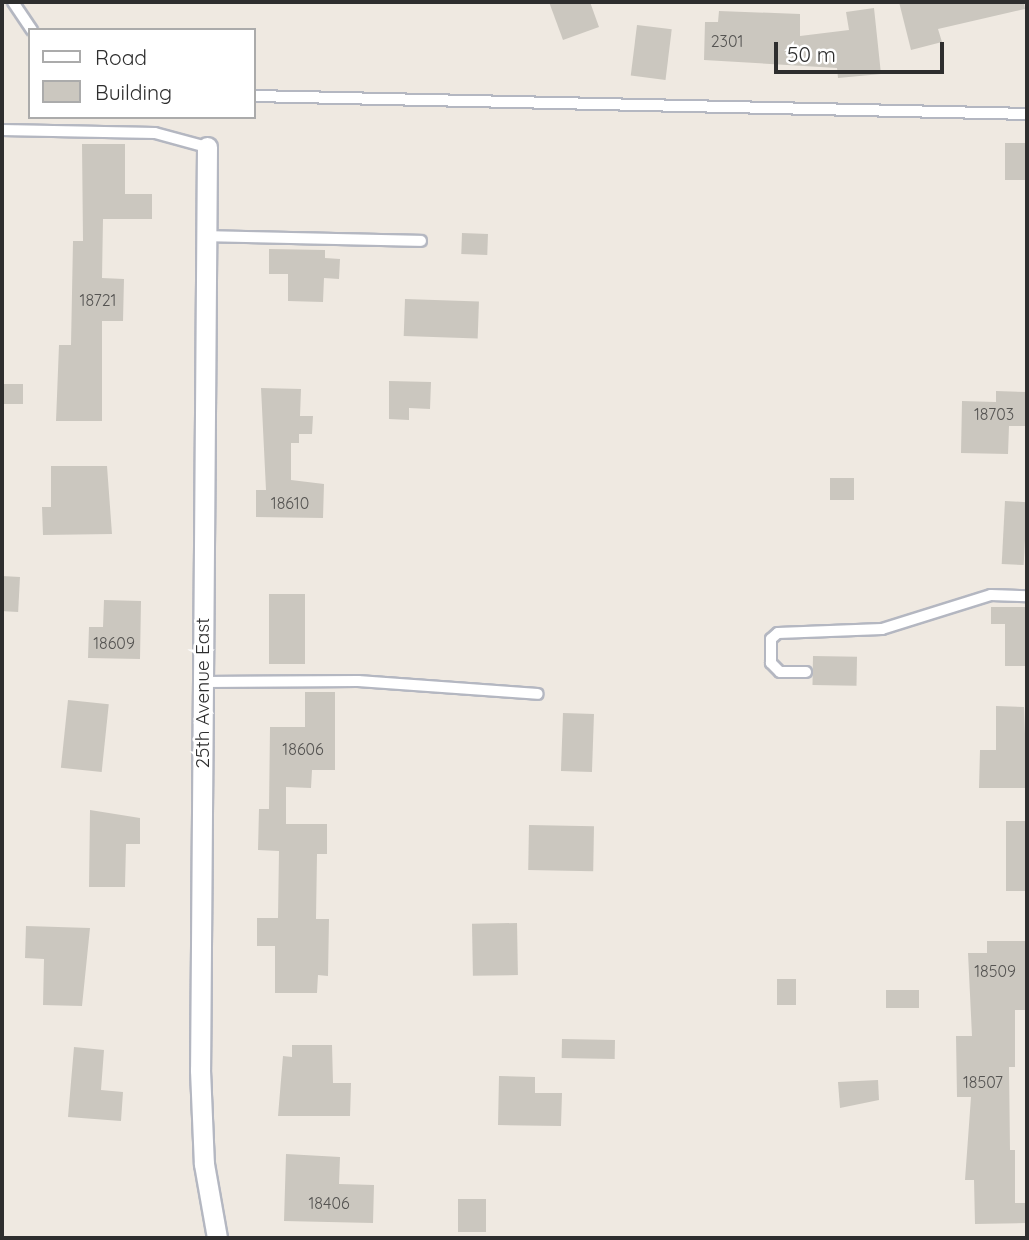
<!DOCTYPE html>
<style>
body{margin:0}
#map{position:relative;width:1029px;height:1240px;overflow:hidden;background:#efe9e1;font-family:Quicksand,sans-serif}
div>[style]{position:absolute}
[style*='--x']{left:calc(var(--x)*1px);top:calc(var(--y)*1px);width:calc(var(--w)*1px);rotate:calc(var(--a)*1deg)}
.building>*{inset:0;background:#cbc7bf;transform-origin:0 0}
.roads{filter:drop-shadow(2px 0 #b4b7c1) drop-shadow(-2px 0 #b4b7c1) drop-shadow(0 2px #b4b7c1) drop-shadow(0 -2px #b4b7c1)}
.lane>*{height:10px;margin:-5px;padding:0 5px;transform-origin:5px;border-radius:5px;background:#fff}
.street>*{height:19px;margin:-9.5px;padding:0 9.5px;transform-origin:9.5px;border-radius:9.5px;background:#fff}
span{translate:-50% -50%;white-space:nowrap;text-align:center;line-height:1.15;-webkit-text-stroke:5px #fff;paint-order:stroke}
.number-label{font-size:16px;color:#555452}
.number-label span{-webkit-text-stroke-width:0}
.street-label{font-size:19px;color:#2e2e2e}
.frame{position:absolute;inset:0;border:4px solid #2e2e2e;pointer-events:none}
.legend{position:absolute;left:28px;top:28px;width:228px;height:91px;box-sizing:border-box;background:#fff;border:2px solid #ababab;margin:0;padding:9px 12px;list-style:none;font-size:21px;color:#2e2e2e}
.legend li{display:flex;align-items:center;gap:14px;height:35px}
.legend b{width:35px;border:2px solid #ababab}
.scale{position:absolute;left:774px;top:42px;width:170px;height:32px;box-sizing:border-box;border:4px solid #2e2e2e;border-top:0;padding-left:9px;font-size:21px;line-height:24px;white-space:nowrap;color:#2e2e2e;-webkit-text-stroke:5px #fff;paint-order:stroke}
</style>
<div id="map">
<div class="building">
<i style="clip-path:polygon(549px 2px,590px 2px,599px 27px,563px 40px)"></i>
<i style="clip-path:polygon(899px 2px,1024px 2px,1025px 9px,938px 29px,942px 42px,911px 50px)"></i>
<i style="clip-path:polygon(874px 8px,881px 74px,838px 78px,837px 68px,704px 60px,705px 22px,718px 22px,719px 11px,800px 14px,800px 36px,849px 30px,846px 12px)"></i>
<i style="left:637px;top:25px;width:35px;height:51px;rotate:7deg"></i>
<i style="left:1005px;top:143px;width:22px;height:37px"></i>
<i style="clip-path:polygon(82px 144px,125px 144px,125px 194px,152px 194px,152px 219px,103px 219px,102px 278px,124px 279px,123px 321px,102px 321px,102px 421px,56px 421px,59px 345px,71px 345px,73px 241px,83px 241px)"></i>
<i style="left:462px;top:233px;width:26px;height:21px;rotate:2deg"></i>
<i style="clip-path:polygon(269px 249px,325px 250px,325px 258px,340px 259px,339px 279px,324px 278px,323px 302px,288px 301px,288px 274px,269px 274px)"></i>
<i style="left:405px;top:299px;width:74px;height:37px;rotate:2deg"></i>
<i style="clip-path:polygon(389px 381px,431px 382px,430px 409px,409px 408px,409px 420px,389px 419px)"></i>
<i style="left:2px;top:384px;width:21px;height:20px"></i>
<i style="clip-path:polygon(261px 388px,301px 389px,300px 416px,313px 416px,312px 434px,299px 434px,299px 443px,291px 443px,291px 480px,324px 484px,323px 518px,256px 517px,256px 490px,266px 490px)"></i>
<i style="clip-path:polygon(996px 391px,1027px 392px,1027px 426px,1009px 426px,1008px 454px,961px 453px,962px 401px,996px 402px)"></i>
<i style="clip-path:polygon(51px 466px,107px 466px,112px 534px,43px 535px,42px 507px,51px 507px)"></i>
<i style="left:830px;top:478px;width:24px;height:22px"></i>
<i style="left:1005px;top:501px;width:22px;height:63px;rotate:3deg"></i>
<i style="left:2px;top:576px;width:18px;height:35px;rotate:3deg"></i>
<i style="left:269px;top:594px;width:36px;height:70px"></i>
<i style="clip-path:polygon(104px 600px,141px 601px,140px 659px,88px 658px,89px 627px,103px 627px)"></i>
<i style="clip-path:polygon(991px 607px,1027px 607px,1027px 666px,1005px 666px,1005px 624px,991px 624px)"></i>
<i style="left:813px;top:656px;width:44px;height:29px;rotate:1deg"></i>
<i style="clip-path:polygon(305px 692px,335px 692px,335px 770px,312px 770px,311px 788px,286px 787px,286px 824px,327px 824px,327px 854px,317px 854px,316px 919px,329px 919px,328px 976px,318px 975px,317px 993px,275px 993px,275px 946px,257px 946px,257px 918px,278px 918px,279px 851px,258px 850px,259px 809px,269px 809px,270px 727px,305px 727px)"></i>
<i style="left:68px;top:700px;width:41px;height:68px;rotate:6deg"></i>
<i style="clip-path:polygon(996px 706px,1024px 707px,1027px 788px,979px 788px,980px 750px,996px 750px)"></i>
<i style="left:563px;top:713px;width:31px;height:58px;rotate:2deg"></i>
<i style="clip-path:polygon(90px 810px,140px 818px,140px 844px,126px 844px,125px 887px,89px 887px)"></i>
<i style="left:1006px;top:821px;width:21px;height:70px"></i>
<i style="left:529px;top:825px;width:65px;height:45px;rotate:1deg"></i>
<i style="left:517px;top:923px;width:52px;height:45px;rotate:89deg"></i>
<i style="clip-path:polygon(26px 926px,90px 928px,82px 1006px,43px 1005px,44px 959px,25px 958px)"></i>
<i style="clip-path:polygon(987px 941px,1027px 941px,1027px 1010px,1015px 1010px,1015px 1067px,1009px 1067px,1010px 1150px,1015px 1150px,1015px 1203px,1026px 1203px,1026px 1223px,975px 1224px,974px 1180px,965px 1180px,971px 1097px,957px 1097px,956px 1036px,972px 1036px,968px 953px,987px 953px)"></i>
<i style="left:777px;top:979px;width:19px;height:26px"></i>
<i style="left:886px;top:990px;width:33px;height:18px"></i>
<i style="left:562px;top:1039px;width:53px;height:19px;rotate:1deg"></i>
<i style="clip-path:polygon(292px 1045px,332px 1045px,333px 1083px,351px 1083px,350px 1116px,278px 1116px,283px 1056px,292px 1057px)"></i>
<i style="clip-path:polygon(74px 1047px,104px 1050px,101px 1090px,123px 1092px,121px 1121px,68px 1117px)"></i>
<i style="clip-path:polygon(499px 1076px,535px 1077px,535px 1093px,562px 1093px,561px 1126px,498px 1125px)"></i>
<i style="clip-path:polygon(878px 1080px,879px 1100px,840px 1108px,838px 1082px)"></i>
<i style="clip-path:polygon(286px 1154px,340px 1157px,339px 1184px,374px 1185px,373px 1223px,284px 1221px)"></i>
<i style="left:458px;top:1199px;width:28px;height:33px"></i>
</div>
<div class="roads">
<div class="lane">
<i style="--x:13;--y:2;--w:34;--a:56"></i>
<i style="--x:254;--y:96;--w:773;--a:1.33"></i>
<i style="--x:2;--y:130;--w:153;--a:1.1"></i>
<i style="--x:155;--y:133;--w:54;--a:15.1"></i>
<i style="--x:206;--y:236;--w:215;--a:1.3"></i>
<i style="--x:806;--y:672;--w:26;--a:180"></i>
<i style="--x:780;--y:672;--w:13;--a:-135"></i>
<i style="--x:771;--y:663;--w:24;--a:-90"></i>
<i style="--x:771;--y:639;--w:9;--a:-41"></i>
<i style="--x:778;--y:633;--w:104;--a:-2.2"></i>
<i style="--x:882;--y:629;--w:114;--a:-17.3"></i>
<i style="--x:991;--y:595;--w:36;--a:2"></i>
<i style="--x:203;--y:682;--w:155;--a:-0.4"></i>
<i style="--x:358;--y:681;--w:180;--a:4.1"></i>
</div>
<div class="street">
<i style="--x:207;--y:147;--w:923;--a:90.43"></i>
<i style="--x:200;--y:1070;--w:94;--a:87.6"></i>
<i style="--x:204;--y:1164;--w:75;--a:80"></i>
</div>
</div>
<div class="number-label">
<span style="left:727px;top:41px">2301</span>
<span style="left:98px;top:300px">18721</span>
<span style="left:994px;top:414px">18703</span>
<span style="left:290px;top:503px">18610</span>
<span style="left:114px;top:643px">18609</span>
<span style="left:303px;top:749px">18606</span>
<span style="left:995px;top:971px">18509</span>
<span style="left:983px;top:1082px">18507</span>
<span style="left:329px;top:1203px">18406</span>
</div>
<div class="street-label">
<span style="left:203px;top:693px;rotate:-90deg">25th Avenue East</span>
</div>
<div class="frame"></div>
<ul class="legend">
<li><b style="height:9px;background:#fff"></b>Road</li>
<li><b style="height:19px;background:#cbc7bf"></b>Building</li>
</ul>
<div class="scale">50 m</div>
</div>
